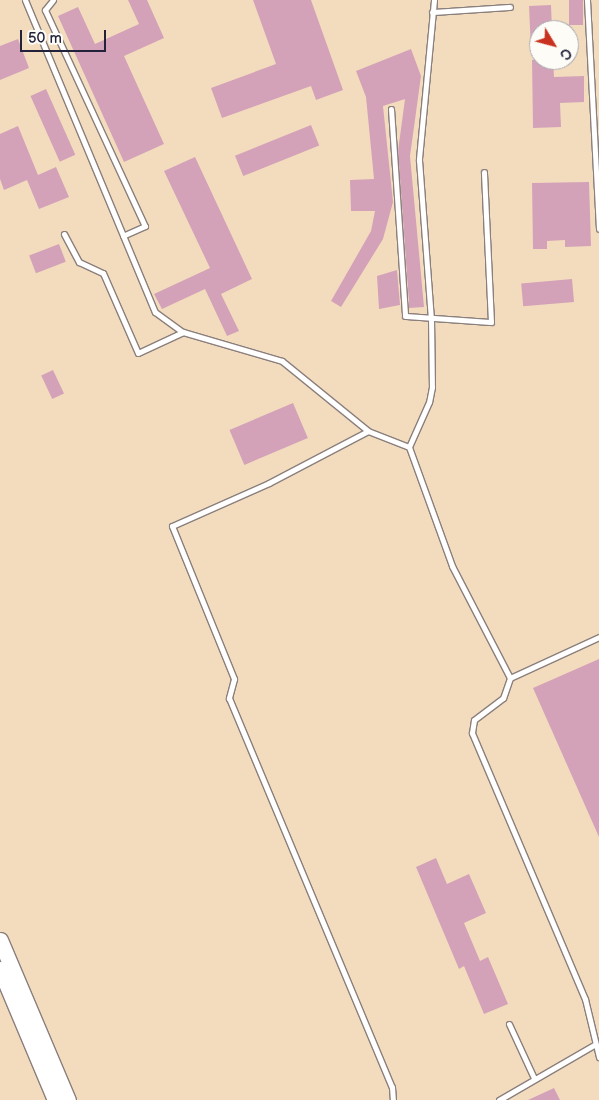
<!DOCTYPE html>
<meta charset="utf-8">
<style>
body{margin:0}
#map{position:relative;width:599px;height:1100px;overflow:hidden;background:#f3dcbe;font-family:"Balsamiq Sans",sans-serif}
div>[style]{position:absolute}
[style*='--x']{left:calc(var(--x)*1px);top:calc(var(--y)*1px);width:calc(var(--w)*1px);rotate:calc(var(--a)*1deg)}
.building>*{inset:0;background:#d3a2b8;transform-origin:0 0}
.roads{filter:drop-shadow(1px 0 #8a7f7c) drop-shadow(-1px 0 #8a7f7c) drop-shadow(0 1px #8a7f7c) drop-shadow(0 -1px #8a7f7c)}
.lane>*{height:5px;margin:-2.5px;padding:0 2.5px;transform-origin:2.5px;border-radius:2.5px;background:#fff}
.secondary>*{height:15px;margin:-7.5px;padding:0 7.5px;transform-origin:7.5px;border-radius:7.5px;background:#fff}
span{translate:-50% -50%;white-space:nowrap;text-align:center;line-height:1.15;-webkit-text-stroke:5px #fdfcf7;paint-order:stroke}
.north{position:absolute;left:529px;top:20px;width:50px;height:50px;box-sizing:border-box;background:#fdfcf7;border:1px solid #a5a5ac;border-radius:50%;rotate:127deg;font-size:14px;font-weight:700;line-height:20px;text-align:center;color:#22223b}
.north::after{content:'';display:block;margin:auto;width:18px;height:22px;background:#c8321e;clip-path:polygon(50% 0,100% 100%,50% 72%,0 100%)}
.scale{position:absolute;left:20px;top:30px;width:86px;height:22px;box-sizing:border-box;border:2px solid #22223b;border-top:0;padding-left:6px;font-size:15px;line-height:18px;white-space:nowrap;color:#22223b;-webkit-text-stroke:4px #fdfcf7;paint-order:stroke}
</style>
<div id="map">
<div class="building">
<i style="clip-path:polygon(128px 0,147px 0,164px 38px,124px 56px,164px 144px,124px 162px,58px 16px,78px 7px,95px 44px,139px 24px)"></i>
<i style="clip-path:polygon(253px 0,311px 0,343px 90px,316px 100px,311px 86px,222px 118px,211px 88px,276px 64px)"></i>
<i style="left:569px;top:0;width:14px;height:25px"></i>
<i style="clip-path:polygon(551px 5px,552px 30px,539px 30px,539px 50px,531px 50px,529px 6px)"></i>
<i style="clip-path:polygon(18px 39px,29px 68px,0 80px,0 46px)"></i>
<i style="clip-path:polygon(411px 49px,421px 76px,410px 156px,424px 307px,409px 308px,409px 303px,398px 151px,405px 99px,383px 106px,393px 202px,383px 239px,341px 307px,331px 301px,371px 231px,375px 211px,351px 211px,350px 180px,374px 179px,366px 97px,356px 71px)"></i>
<i style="clip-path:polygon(532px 60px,553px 60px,554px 77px,584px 76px,584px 102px,560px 103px,561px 127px,533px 128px)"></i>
<i style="left:46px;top:89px;width:72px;height:17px;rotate:66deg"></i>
<i style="left:311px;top:125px;width:22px;height:82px;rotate:68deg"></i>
<i style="clip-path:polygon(18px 126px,38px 175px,56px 167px,69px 197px,39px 209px,27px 180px,4px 190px,0 179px,0 134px)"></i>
<i style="clip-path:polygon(195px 157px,252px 279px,221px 294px,239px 331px,227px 336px,205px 289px,162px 309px,154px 294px,210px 268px,164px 171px)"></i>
<i style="clip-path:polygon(589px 182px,591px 246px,565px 247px,565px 240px,547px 241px,547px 249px,533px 249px,532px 183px)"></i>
<i style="left:59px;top:244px;width:19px;height:32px;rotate:69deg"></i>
<i style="clip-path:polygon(397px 270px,400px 305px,379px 309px,377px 276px)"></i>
<i style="left:572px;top:279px;width:23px;height:51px;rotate:85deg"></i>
<i style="left:53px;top:370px;width:26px;height:13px;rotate:65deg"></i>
<i style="left:293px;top:403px;width:38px;height:69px;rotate:67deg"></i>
<i style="clip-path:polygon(599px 659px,599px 837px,533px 688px)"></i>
<i style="clip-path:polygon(436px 858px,447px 884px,469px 874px,486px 913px,464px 923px,480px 961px,488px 957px,508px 1004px,484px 1014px,464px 966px,459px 969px,416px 867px)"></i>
<i style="clip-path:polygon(554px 1088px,560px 1100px,528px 1100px)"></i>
</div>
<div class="roads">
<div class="lane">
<i style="--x:25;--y:0;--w:338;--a:67.4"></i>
<i style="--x:155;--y:312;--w:34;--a:36"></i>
<i style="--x:183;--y:332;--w:103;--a:16.3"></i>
<i style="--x:282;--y:361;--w:111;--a:39.1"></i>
<i style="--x:368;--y:431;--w:44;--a:21.3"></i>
<i style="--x:53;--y:0;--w:13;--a:129"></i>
<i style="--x:45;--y:10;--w:238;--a:65.2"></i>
<i style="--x:145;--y:226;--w:24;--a:156"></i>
<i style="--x:434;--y:0;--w:161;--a:95.4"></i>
<i style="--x:419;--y:160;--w:158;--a:85.7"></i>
<i style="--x:431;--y:318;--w:69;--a:89.2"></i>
<i style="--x:432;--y:387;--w:15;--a:101"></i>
<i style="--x:429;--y:402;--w:49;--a:114"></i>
<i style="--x:409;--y:447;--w:127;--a:70.1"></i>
<i style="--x:452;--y:566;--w:126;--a:62.6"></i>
<i style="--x:510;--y:678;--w:21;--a:109"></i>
<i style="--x:503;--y:698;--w:36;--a:143"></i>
<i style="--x:474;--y:720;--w:13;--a:99"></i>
<i style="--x:472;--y:733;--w:289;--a:67"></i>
<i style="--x:585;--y:999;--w:60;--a:76.4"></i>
<i style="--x:587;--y:0;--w:229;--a:87"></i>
<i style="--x:432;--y:12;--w:78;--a:-3.7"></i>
<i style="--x:391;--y:109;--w:207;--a:86.1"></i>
<i style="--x:405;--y:316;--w:86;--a:4"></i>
<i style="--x:491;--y:322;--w:150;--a:-92.7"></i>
<i style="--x:64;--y:234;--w:32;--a:62"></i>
<i style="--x:79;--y:262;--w:26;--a:25"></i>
<i style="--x:103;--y:273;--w:87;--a:66.4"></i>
<i style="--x:138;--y:353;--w:50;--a:-25"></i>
<i style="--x:368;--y:431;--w:112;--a:152.3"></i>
<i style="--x:269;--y:483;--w:106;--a:156.1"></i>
<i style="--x:172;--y:526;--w:165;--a:67.9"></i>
<i style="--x:234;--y:679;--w:20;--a:105"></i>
<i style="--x:229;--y:698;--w:422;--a:67.3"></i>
<i style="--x:392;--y:1087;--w:13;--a:86"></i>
<i style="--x:510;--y:678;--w:98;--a:-24.7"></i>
<i style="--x:509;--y:1024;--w:60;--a:65.2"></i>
<i style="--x:499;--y:1100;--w:110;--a:-30.1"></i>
</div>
<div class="secondary">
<i style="--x:0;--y:940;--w:174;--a:67"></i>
<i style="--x:0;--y:969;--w:142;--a:67.2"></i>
</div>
</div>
<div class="north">С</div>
<div class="scale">50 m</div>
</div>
